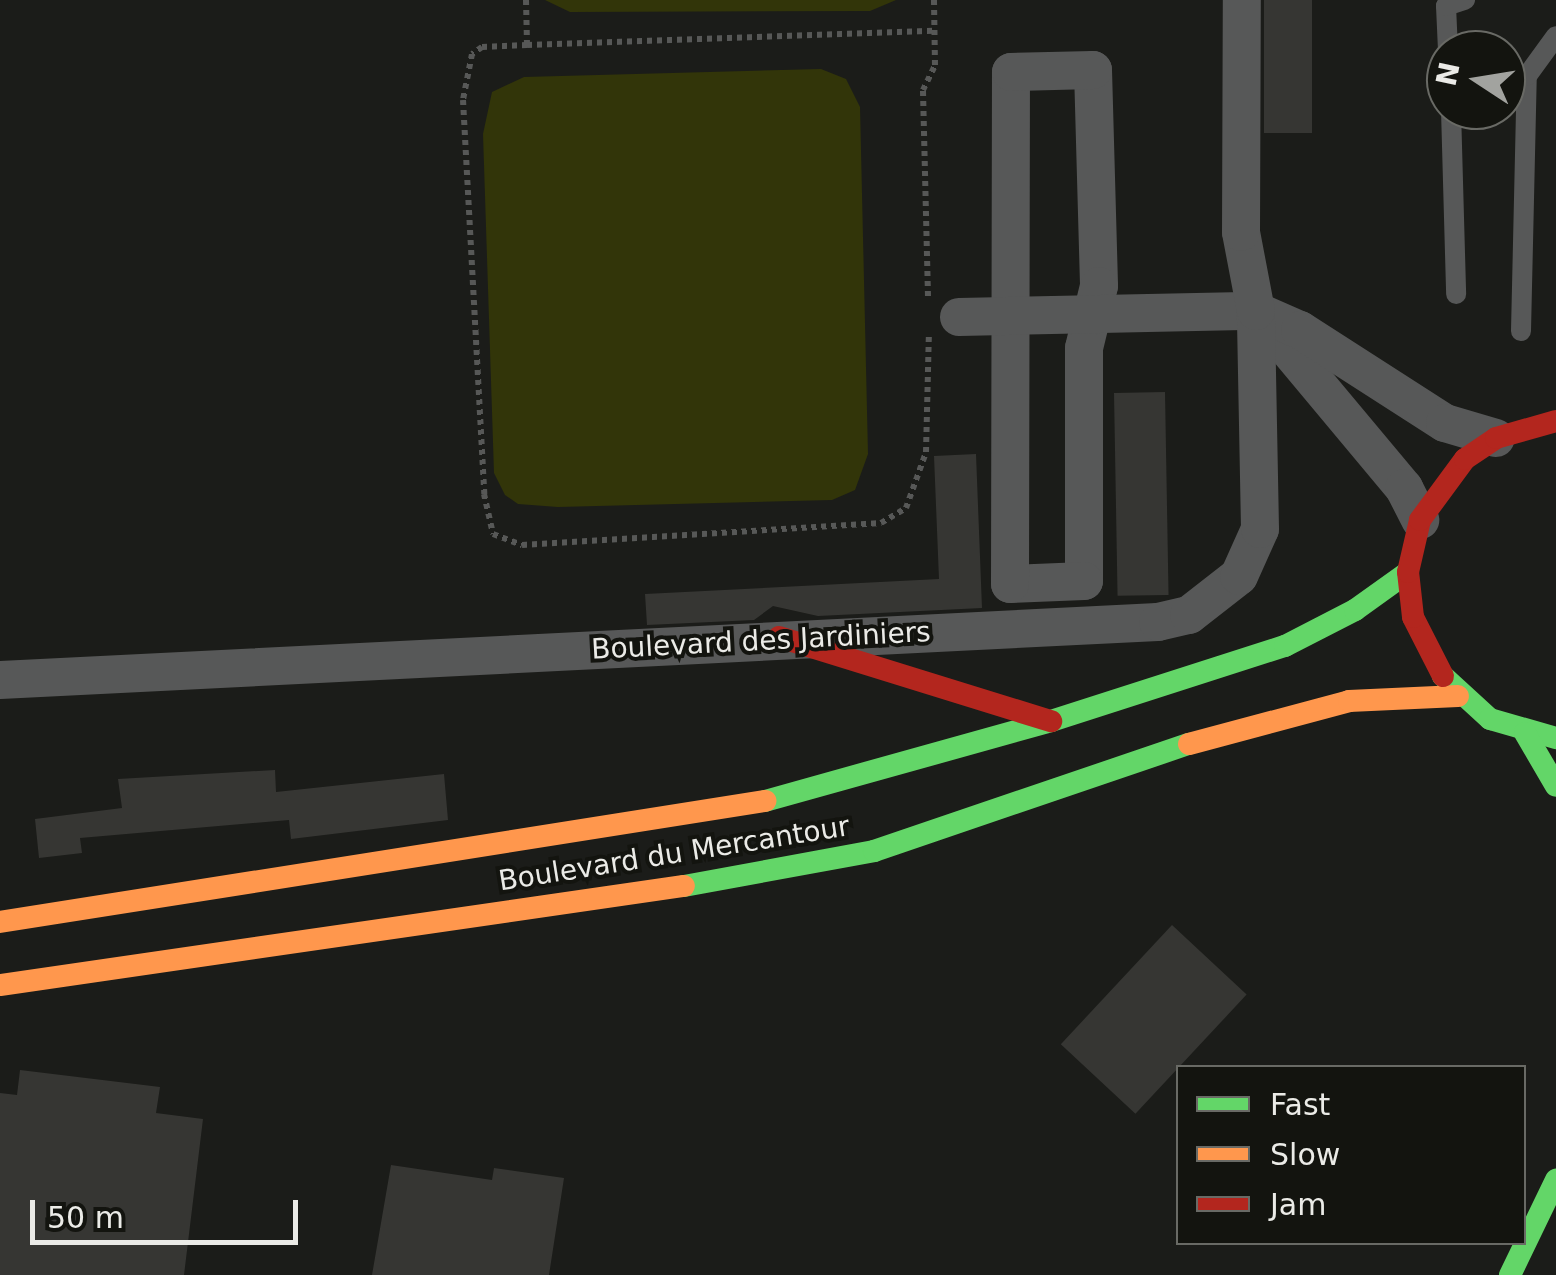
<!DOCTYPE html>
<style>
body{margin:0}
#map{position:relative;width:1556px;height:1275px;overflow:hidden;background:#1b1c19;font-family:"DejaVu Sans",sans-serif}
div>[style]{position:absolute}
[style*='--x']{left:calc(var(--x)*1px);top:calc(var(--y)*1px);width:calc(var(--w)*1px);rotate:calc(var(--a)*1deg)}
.green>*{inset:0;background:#323509}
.building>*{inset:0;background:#363633;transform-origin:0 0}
.path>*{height:6px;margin-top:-3px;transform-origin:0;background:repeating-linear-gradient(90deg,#575857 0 5px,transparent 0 10px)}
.lane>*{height:20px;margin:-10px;padding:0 10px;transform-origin:10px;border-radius:10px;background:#575858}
.street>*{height:38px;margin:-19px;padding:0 19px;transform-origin:19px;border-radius:19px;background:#575858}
.fast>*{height:22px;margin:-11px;padding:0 11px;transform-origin:11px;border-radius:11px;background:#63d668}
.slow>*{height:22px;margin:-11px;padding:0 11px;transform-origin:11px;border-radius:11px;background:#ff974d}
.jam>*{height:22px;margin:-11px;padding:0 11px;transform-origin:11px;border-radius:11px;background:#b3261e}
span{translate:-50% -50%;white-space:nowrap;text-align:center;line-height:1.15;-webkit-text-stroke:8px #13140f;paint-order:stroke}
.street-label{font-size:28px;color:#ebebe7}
.legend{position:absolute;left:1176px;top:1065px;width:350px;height:180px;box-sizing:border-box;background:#13140f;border:2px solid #696a65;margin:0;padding:12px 18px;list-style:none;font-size:30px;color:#ebebe7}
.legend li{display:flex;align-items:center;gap:20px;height:50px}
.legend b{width:50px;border:2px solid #696a65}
.north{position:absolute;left:1426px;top:30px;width:100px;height:100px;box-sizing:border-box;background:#13140f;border:2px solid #696a65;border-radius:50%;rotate:282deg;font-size:28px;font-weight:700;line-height:40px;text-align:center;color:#ebebe7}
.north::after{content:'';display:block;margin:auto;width:35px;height:45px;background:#a2a39f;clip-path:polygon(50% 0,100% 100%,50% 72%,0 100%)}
.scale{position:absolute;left:30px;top:1200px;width:268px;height:45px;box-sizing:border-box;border:5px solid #ebebe7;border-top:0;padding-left:12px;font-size:30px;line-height:35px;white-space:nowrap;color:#ebebe7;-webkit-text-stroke:8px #13140f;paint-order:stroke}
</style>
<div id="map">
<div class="green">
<i style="clip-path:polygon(545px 0,896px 0,870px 11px,570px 12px)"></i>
<i style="clip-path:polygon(821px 69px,846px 79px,860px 107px,868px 454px,855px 490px,832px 500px,558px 507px,518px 504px,505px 495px,494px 473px,483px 134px,492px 92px,524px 77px)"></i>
</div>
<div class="building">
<i style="left:1264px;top:0;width:48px;height:133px"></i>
<i style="left:1165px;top:392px;width:203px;height:51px;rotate:89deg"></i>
<i style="clip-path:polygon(976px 454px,982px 608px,818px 616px,773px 606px,754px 620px,647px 625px,645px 594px,939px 579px,934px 456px)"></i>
<i style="clip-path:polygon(275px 770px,276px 792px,444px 774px,448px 820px,291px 839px,289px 820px,80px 838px,82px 853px,39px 858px,35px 819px,122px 808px,118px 779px)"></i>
<i style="left:1172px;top:925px;width:102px;height:163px;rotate:43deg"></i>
<i style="clip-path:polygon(20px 1070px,160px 1087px,156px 1113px,203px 1119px,184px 1275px,0 1275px,0 1093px,17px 1095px)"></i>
<i style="clip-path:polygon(391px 1165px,492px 1180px,494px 1168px,564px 1178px,549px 1275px,372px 1275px)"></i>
</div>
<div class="path">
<i style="--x:526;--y:0;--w:45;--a:88.7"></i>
<i style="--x:527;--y:45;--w:45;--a:177.5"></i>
<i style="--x:482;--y:47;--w:12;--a:145"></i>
<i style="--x:472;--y:54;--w:47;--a:101.1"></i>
<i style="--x:463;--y:100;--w:395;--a:86.9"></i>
<i style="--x:484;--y:494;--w:41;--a:77.3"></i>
<i style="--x:493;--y:534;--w:31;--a:21"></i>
<i style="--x:522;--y:545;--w:360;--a:-3.5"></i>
<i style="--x:881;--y:523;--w:29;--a:-31"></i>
<i style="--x:906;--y:508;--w:59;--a:-70.3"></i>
<i style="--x:926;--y:452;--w:119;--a:-88.6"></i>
<i style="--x:527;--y:45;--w:407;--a:-2"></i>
<i style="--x:928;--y:296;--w:206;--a:-91.4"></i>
<i style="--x:923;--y:90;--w:28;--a:-64"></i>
<i style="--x:935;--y:65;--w:65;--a:-90.9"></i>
</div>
<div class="lane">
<i style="--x:1448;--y:50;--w:44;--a:-92.6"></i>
<i style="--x:1446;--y:6;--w:20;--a:-18"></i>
<i style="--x:1451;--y:110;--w:184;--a:88.4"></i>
<i style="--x:1521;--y:331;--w:255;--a:-88.7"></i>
<i style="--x:1527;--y:76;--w:49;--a:-54.1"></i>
</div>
<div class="street">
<i style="--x:1093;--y:70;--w:216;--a:88.4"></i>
<i style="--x:1099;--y:286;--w:64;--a:103.6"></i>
<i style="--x:1084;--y:348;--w:233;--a:90"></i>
<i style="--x:1084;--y:581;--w:74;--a:177.7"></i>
<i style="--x:1010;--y:584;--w:512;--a:-89.89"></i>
<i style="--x:1011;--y:72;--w:82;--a:-1.4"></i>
<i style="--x:1256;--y:311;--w:231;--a:50.1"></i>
<i style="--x:1404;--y:488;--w:36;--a:63"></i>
<i style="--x:959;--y:317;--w:297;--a:-1.2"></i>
<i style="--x:1256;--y:311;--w:48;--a:23.4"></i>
<i style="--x:1300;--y:330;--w:172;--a:32.7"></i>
<i style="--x:1445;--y:423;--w:53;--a:16.4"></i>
<i style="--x:0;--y:680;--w:1159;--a:-2.87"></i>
<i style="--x:1158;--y:622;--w:32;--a:-13"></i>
<i style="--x:1189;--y:615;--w:63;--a:-38"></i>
<i style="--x:1239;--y:576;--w:51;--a:-65.9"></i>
<i style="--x:1260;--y:529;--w:218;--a:-91.1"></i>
<i style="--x:1256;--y:311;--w:80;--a:-100.8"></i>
<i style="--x:1241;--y:232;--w:232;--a:-89.8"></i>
</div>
<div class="fast">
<i style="--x:1443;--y:676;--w:64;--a:42.5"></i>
<i style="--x:1490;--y:719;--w:69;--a:16.1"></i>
<i style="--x:1525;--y:733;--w:61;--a:59.7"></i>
<i style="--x:765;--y:801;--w:297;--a:-15.6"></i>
<i style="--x:1051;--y:721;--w:246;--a:-17.8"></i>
<i style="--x:1285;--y:646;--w:79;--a:-27.2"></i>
<i style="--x:1355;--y:610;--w:65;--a:-35.6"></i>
<i style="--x:684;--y:886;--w:193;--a:-10.4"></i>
<i style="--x:874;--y:851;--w:333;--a:-18.8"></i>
<i style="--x:1510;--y:1275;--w:106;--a:-64.2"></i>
</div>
<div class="slow">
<i style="--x:1189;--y:744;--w:166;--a:-15"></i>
<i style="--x:1349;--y:701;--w:109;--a:-2.6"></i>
<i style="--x:0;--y:922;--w:775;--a:-8.99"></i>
<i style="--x:0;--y:985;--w:691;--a:-8.24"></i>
</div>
<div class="jam">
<i style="--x:779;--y:637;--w:285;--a:17.2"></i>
<i style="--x:1443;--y:676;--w:66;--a:-117"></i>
<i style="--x:1413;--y:617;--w:45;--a:-96.3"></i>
<i style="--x:1408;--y:572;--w:53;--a:-77"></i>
<i style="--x:1420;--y:520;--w:76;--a:-53.6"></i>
<i style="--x:1465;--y:459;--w:37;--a:-34"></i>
<i style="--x:1496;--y:438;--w:62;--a:-15.8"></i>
</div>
<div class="street-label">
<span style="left:761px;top:641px;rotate:-3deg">Boulevard des Jardiniers</span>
<span style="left:674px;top:854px;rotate:-9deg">Boulevard du Mercantour</span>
</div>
<ul class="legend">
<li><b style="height:12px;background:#63d668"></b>Fast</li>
<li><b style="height:12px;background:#ff974d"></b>Slow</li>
<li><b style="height:12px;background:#b3261e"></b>Jam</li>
</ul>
<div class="north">N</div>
<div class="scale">50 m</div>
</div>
